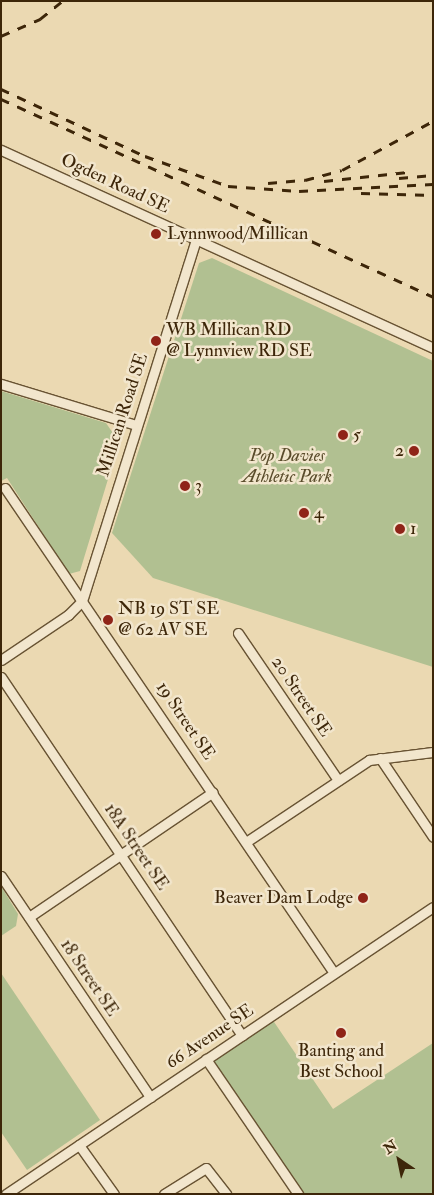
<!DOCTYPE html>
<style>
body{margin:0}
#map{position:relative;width:434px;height:1195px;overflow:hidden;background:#ebd9b2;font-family:"IM FELL Double Pica",serif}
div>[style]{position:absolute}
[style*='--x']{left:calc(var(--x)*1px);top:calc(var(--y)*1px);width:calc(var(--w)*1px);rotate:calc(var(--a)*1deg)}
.green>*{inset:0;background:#b1c091}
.roads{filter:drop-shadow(1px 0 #685333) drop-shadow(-1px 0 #685333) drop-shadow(0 1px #685333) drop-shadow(0 -1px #685333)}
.minor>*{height:9px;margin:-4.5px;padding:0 4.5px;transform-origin:4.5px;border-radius:4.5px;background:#f2e6cd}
.rail>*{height:2.5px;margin-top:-1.25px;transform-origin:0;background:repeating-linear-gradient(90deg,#3d2609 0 9px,transparent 0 18px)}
.dots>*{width:14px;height:14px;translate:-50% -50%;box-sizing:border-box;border:2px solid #f2e6cd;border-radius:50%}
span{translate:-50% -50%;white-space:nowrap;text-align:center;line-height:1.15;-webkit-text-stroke:5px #f2e6cd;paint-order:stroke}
.street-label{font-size:18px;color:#3d2609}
.poi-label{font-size:18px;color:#3d2609}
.left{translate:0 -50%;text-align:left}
.right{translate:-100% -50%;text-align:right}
.park-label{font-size:18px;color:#5a4c2b;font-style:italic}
.frame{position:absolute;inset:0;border:2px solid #3d2609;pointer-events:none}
.north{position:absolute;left:374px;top:1135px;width:50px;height:50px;-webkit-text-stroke:4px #f2e6cd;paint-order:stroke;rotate:326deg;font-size:14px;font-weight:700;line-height:20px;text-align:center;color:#3d2609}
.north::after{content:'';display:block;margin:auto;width:18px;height:22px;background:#3d2609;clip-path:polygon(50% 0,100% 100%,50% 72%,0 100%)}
</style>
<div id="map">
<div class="green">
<i style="clip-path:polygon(212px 258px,433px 361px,433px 667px,153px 578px,112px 533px,199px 263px)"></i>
<i style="clip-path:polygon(1px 391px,106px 423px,117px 439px,116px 453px,80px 571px,69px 574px,7px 478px,1px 481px)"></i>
<i style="clip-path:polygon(1px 886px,18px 914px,16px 926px,1px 936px)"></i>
<i style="clip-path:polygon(1px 973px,100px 1120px,27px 1170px,1px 1132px)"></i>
<i style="clip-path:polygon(270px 1016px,333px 1109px,433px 1043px,433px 1194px,298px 1194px,206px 1059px)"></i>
</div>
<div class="roads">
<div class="minor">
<i style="--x:1;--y:150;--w:475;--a:24.6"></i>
<i style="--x:1;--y:384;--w:141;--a:16.9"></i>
<i style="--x:5;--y:488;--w:586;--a:55.85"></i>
<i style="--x:238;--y:633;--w:178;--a:55.8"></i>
<i style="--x:1;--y:660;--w:81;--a:-33.9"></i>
<i style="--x:68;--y:615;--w:20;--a:-45"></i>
<i style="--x:82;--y:601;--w:380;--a:-72.5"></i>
<i style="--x:1;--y:677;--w:432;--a:56.1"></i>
<i style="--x:380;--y:758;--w:95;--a:56.1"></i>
<i style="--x:246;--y:842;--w:148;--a:-33.7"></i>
<i style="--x:369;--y:760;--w:64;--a:-7.1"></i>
<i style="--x:1;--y:876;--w:267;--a:56"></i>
<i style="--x:29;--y:917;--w:222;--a:-34.2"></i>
<i style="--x:206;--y:1059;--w:163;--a:55.7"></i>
<i style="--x:79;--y:1145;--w:60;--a:54.5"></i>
<i style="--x:6;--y:1194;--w:514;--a:-33.91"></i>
<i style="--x:164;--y:1194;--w:49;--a:-31.8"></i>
<i style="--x:206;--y:1168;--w:33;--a:52"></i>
</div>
</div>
<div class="rail">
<i style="--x:1;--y:36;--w:43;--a:-23.6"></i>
<i style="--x:40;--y:19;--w:28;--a:-39"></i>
<i style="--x:1;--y:89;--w:159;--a:25"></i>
<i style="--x:145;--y:156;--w:88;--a:19.9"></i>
<i style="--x:228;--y:186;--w:71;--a:4"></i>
<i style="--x:299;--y:191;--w:134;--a:-3"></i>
<i style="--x:1;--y:99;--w:475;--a:24.6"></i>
<i style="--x:399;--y:178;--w:34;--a:-5"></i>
<i style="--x:324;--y:181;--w:84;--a:-6.1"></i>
<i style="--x:268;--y:183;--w:37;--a:-5"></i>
<i style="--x:305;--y:180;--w:38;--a:-15"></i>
<i style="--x:342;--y:170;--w:103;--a:-28.3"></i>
<i style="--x:361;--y:193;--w:72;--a:1.6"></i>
</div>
<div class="dots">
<i style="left:156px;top:234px;background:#8f2418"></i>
<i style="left:156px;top:341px;background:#8f2418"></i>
<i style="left:343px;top:435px;background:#8f2418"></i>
<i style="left:414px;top:451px;background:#8f2418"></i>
<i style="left:185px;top:486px;background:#8f2418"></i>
<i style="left:304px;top:513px;background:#8f2418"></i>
<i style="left:400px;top:529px;background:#8f2418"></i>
<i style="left:108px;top:620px;background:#8f2418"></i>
<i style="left:363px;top:898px;background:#8f2418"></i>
<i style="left:341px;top:1033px;background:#8f2418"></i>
</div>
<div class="street-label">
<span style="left:115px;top:184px;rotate:25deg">Ogden Road SE</span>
<span style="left:123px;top:415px;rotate:-72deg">Millican Road SE</span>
<span style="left:301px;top:697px;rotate:56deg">20 Street SE</span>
<span style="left:185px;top:721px;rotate:56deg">19 Street SE</span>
<span style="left:136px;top:847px;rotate:56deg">18A Street SE</span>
<span style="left:89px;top:978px;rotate:56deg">18 Street SE</span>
<span style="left:210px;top:1037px;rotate:-34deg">66 Avenue SE</span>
</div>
<div class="poi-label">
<span class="left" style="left:167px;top:234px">Lynnwood/Millican</span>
<span class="left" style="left:166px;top:341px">WB Millican RD<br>@ Lynnview RD SE</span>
<span class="left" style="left:353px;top:435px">5</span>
<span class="right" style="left:404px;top:451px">2</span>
<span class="left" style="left:195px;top:486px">3</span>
<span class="left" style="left:314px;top:513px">4</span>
<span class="left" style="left:410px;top:529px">1</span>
<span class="left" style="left:118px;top:620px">NB 19 ST SE<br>@ 62 AV SE</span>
<span class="right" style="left:353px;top:898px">Beaver Dam Lodge</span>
<span style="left:341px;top:1062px">Banting and<br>Best School</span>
</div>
<div class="park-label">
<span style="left:287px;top:467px">Pop Davies<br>Athletic Park</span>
</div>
<div class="frame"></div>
<div class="north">N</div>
</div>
